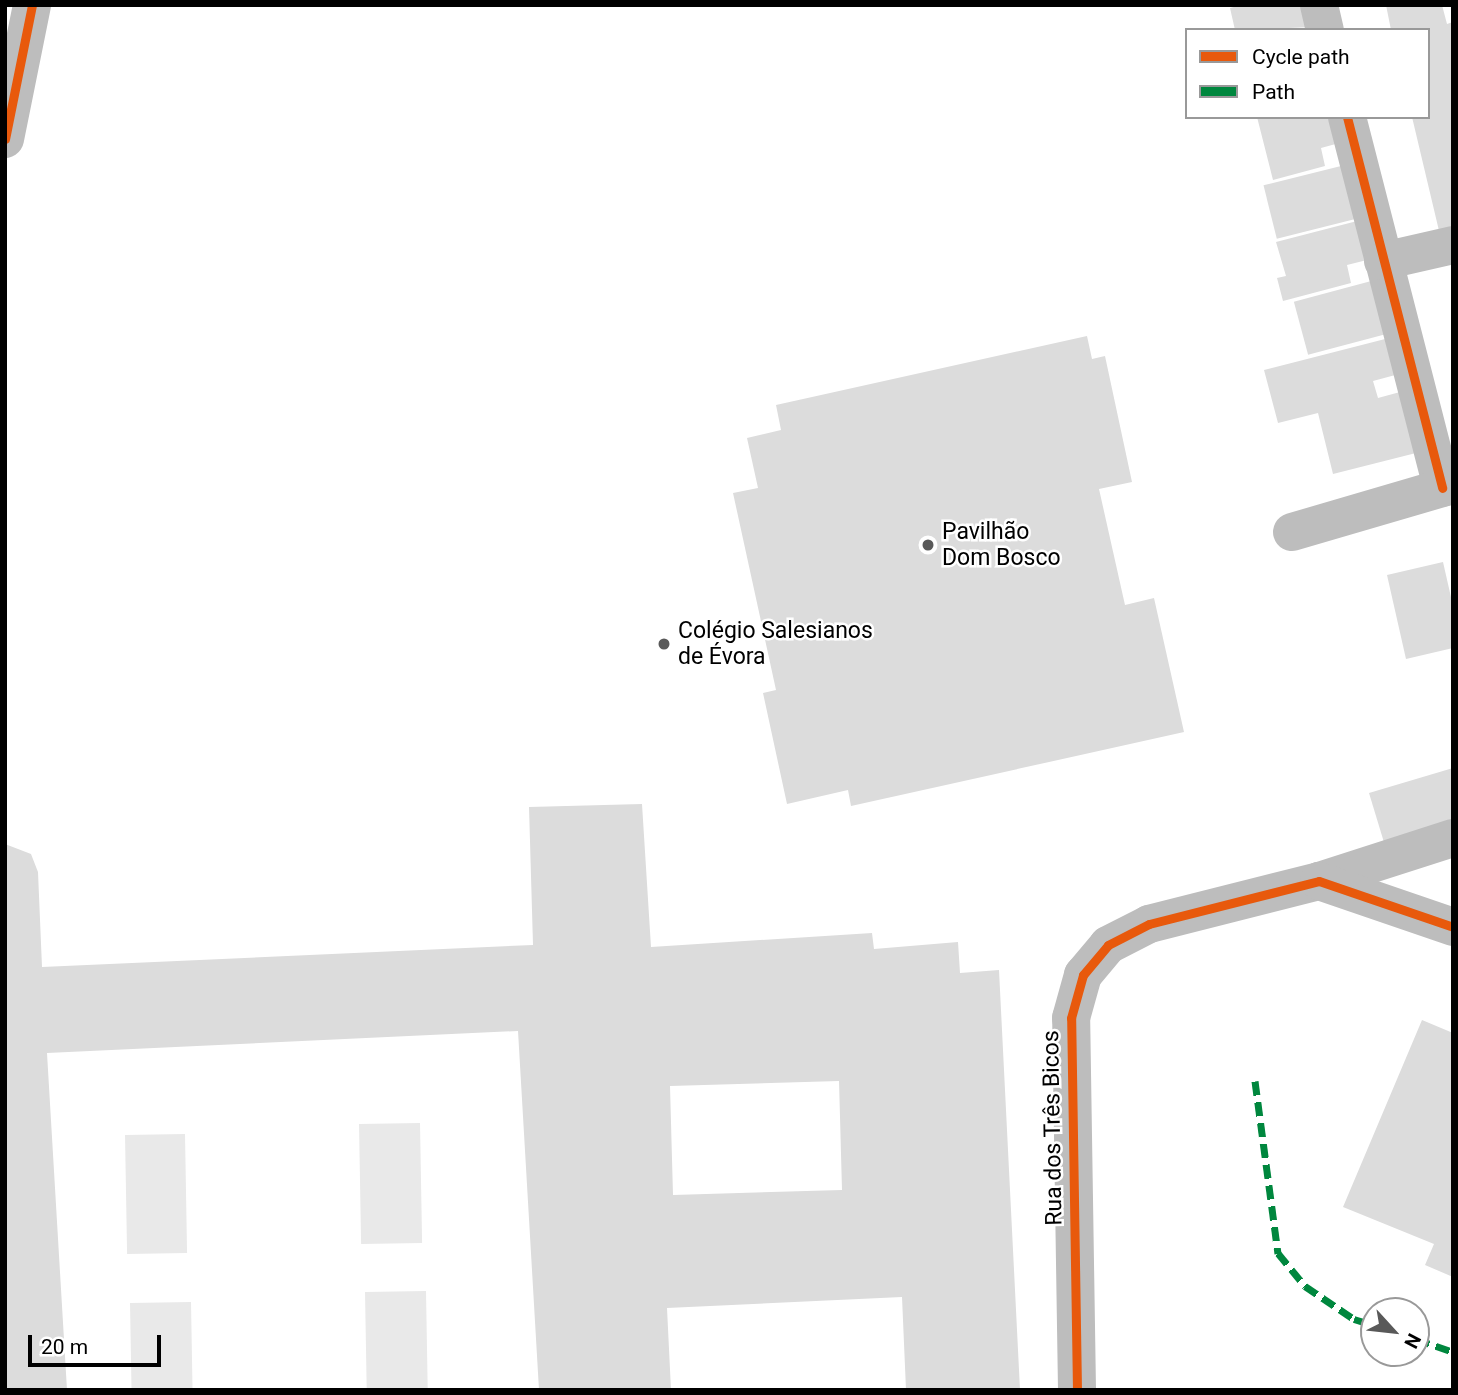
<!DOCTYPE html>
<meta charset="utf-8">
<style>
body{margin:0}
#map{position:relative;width:1458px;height:1395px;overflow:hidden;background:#fff;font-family:Roboto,sans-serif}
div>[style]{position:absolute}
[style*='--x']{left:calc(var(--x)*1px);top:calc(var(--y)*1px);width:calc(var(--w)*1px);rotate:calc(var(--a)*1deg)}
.green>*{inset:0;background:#e9e9e9;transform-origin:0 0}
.building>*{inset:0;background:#dcdcdc;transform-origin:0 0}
.minor>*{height:38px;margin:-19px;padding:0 19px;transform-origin:19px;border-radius:19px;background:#bdbdbd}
.quiet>*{height:7px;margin-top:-3.5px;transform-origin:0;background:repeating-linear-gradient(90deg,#00873e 0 14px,transparent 0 21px)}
.cycleway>*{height:9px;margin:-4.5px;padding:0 4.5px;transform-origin:4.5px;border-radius:4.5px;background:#e8590c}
.dots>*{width:19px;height:19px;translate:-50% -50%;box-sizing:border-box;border:4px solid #fff;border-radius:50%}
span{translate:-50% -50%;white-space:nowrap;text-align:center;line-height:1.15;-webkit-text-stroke:5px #fff;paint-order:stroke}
.poi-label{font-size:23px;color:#000}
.left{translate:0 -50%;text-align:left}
.street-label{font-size:23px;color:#000}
.frame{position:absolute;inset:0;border:7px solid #000;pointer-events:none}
.legend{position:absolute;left:1185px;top:28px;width:245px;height:91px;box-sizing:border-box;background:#fff;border:2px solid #999;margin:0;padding:9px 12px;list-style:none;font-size:21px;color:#000}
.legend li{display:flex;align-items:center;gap:14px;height:35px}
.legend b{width:35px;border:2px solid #999}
.north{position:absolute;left:1360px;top:1297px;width:70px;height:70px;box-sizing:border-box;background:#fff;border:2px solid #999;border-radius:50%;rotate:117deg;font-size:19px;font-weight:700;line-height:28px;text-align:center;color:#000}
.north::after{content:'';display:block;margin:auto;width:24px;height:32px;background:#595959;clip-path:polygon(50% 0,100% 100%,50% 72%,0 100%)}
.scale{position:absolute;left:28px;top:1335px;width:133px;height:32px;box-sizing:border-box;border:4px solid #000;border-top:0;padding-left:9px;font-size:21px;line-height:24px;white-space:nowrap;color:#000;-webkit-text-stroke:5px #fff;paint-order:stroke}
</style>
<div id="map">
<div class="green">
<i style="left:420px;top:1123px;width:120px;height:61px;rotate:89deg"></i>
<i style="left:185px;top:1134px;width:119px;height:60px;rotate:89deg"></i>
<i style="left:426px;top:1291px;width:99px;height:61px;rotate:89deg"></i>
<i style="left:191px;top:1302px;width:88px;height:61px;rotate:89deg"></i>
</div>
<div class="building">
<i style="clip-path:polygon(1241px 5px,1308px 5px,1314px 27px,1235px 30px,1230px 8px)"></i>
<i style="clip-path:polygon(1386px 5px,1442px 5px,1447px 24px,1453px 22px,1453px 232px,1440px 235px,1412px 117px,1428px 117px,1428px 30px,1391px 30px)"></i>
<i style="clip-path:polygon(1257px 117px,1336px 117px,1343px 142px,1321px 148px,1325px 166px,1273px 180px)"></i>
<i style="left:1345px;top:165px;width:55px;height:84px;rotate:76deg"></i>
<i style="clip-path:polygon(1361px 220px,1371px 259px,1347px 265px,1351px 283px,1283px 301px,1277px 278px,1286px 276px,1276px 242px)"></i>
<i style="left:1375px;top:280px;width:55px;height:84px;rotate:75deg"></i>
<i style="clip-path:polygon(1087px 336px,1092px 359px,1105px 356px,1132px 482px,1099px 489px,1125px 605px,1154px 598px,1184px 732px,851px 806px,848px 790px,787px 804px,763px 693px,776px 690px,733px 493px,758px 488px,747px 438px,781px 430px,776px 405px)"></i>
<i style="clip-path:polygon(1389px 338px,1399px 374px,1373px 381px,1378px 398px,1400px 392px,1416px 453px,1333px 474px,1318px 413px,1278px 423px,1264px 370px)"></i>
<i style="clip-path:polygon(1443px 562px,1453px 606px,1453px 648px,1406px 659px,1387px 575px)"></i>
<i style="clip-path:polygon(1453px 768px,1453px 829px,1386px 849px,1369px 793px)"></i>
<i style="clip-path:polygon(evenodd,642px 804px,651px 947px,872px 933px,874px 949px,958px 942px,960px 973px,999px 970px,1020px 1390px,906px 1390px,902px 1297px,667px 1308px,671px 1390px,539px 1390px,518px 1031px,47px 1053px,67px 1390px,5px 1390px,5px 844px,31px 854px,38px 872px,42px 967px,533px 945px,529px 807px,642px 804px,839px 1081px,842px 1190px,673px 1195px,670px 1086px,839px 1081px)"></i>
<i style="clip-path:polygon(1422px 1020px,1453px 1033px,1453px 1277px,1425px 1265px,1434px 1244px,1343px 1207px)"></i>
</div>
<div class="minor">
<i style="--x:1319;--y:5;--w:26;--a:77"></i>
<i style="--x:1347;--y:117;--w:383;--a:75.6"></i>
<i style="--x:5;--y:139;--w:137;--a:-78.6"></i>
<i style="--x:1383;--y:261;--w:72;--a:-12.9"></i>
<i style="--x:1292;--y:532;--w:168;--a:-16.3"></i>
<i style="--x:1319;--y:881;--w:141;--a:-17.8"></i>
<i style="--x:1077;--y:1390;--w:372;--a:-90.9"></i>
<i style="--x:1071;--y:1018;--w:45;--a:-74.4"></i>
<i style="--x:1083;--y:975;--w:39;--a:-50"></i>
<i style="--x:1108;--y:945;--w:46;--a:-27.1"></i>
<i style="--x:1149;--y:924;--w:175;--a:-14.2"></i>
<i style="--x:1319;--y:881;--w:142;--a:18.9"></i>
</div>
<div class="quiet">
<i style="--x:1255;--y:1081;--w:174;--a:82.4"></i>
<i style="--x:1278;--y:1253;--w:43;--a:50.7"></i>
<i style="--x:1305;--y:1286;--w:59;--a:34"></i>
<i style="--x:1354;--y:1319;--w:21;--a:17"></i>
<i style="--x:1416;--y:1339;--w:39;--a:19"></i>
</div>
<div class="cycleway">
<i style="--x:1347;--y:117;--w:383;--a:75.6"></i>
<i style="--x:5;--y:139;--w:137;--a:-78.6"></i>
<i style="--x:1077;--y:1390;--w:372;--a:-90.9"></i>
<i style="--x:1071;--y:1018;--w:45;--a:-74.4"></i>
<i style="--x:1083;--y:975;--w:39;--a:-50"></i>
<i style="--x:1108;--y:945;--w:46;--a:-27.1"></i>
<i style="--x:1149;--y:924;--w:175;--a:-14.2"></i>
<i style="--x:1319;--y:881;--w:142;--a:18.9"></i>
</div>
<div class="dots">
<i style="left:928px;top:545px;background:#595959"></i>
<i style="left:664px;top:644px;background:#595959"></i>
</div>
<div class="poi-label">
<span class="left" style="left:942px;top:545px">Pavilhão<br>Dom Bosco</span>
<span class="left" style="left:678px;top:644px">Colégio Salesianos<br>de Évora</span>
</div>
<div class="street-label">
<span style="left:1053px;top:1128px;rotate:-91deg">Rua dos Três Bicos</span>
</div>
<div class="frame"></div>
<ul class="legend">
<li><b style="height:9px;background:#e8590c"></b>Cycle path</li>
<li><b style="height:9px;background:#00873e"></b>Path</li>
</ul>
<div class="north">N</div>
<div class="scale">20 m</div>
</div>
